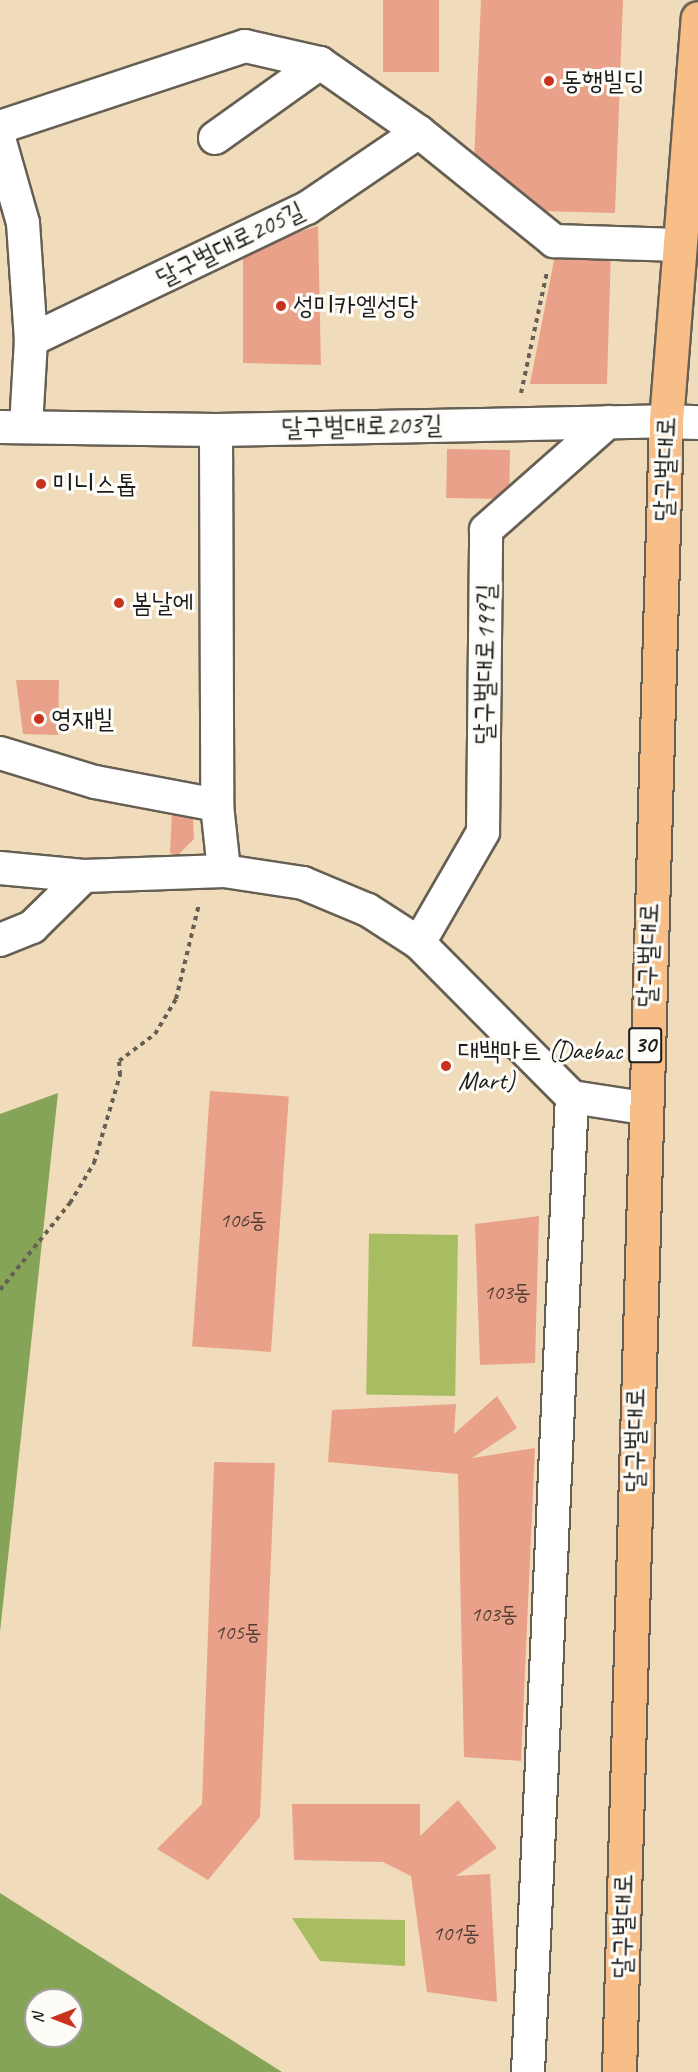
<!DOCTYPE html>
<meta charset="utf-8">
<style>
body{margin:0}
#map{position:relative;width:698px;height:2072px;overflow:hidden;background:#f0dcba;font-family:Caveat,"Poor Story",sans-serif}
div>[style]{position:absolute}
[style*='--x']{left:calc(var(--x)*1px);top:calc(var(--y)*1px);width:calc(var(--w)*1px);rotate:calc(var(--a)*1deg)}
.green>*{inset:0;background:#a8bd62;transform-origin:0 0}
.forest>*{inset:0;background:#86a458}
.building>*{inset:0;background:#e9a289;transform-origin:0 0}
.path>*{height:4px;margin-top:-2px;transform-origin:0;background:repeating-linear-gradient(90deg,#665f53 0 4.5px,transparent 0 9px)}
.roads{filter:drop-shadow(2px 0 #665f53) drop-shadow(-2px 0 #665f53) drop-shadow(0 2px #665f53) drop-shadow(0 -2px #665f53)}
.minor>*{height:32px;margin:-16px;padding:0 16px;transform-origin:16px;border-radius:16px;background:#fff}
.tertiary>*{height:33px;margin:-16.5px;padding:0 16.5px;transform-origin:16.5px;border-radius:16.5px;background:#fff}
.primary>*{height:33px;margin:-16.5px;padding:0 16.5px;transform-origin:16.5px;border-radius:16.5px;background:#f7be87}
.dots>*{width:16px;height:16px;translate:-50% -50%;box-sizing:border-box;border:3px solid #fdfcf7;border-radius:50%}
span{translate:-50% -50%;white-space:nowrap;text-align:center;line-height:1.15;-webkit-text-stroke:6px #fdfcf7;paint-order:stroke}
.number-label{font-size:22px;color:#4f3e37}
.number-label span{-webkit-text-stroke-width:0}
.shield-label span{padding:2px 4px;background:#fdfcf7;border:2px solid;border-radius:4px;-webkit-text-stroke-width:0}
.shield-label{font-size:24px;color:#1c1c1c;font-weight:700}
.poi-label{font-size:26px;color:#1c1c1c}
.left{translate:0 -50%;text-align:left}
.street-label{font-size:26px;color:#1c1c1c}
.north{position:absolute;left:24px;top:1988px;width:60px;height:60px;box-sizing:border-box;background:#fdfcf7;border:2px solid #a3a29f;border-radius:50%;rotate:270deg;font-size:16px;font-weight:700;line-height:24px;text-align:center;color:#1c1c1c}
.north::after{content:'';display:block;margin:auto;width:21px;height:27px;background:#c8321e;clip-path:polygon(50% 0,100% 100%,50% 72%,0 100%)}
</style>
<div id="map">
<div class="green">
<i style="left:458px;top:1235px;width:161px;height:89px;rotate:91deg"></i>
<i style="clip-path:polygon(292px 1918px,405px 1920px,405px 1966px,320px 1961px)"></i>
</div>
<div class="forest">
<i style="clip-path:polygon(58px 1093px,0 1632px,0 1114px)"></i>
<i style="clip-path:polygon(evenodd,0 1893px,282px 2072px,0 2072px,0 1893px,36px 2000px,72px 2000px,72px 2036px,36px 2036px,36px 2000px)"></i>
</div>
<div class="building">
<i style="left:383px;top:0;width:56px;height:72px"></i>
<i style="clip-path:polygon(481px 0,623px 0,615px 213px,542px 211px,474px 161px)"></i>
<i style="clip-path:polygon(318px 226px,321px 365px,243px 363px,243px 249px)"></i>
<i style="clip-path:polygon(556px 250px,611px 250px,607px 384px,530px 384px)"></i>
<i style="left:447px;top:449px;width:63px;height:49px;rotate:1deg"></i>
<i style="clip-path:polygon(16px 680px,59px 680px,58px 735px,23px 734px)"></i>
<i style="clip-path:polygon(172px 812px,193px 818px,194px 839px,178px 855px,170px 853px)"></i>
<i style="left:210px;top:1091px;width:79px;height:256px;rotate:4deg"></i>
<i style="clip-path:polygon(539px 1216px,535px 1363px,480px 1365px,475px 1224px)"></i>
<i style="clip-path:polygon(497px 1396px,517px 1428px,472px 1458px,535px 1448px,521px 1761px,464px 1757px,458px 1474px,328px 1462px,332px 1410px,456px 1404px,454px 1434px)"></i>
<i style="clip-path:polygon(214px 1462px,275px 1463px,260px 1817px,208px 1880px,157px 1849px,202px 1804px)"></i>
<i style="clip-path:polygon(458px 1800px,497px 1848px,456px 1876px,490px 1874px,497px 2002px,427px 1992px,411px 1876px,383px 1862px,294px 1860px,292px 1804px,420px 1804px,420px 1836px)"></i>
</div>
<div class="path">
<i style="--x:521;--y:393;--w:124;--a:-77.9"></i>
<i style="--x:0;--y:1290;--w:112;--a:-51.2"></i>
<i style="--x:70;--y:1203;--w:47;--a:-59"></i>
<i style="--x:94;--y:1163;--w:92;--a:-73.5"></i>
<i style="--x:120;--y:1075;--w:14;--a:-94"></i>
<i style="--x:119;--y:1061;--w:45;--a:-36.9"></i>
<i style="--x:155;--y:1034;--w:41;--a:-59"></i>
<i style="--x:176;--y:999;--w:98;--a:-76.4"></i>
</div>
<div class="roads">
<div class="minor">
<i style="--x:0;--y:127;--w:258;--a:-18.3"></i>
<i style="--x:245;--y:46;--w:77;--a:12.8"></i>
<i style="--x:320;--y:63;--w:121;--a:34.9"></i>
<i style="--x:419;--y:132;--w:174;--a:38.9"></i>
<i style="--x:554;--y:241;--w:125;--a:1.8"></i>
<i style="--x:215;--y:138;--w:129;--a:-35.5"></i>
<i style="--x:0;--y:142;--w:84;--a:74.1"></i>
<i style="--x:23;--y:223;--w:117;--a:86.1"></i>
<i style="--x:31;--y:340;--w:87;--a:93.3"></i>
<i style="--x:31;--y:340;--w:306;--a:-25.6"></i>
<i style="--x:307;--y:208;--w:135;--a:-34.2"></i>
<i style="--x:0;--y:427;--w:216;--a:0.8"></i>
<i style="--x:216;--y:430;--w:450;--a:-1.1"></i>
<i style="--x:216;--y:430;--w:375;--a:89.8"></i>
<i style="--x:0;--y:753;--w:99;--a:17"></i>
<i style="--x:95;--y:782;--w:124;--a:10.7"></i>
<i style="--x:217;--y:805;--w:66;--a:83.9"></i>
<i style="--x:0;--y:868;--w:84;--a:5.4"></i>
<i style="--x:84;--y:876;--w:140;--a:-2"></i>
<i style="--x:224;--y:871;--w:80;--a:8.6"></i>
<i style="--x:303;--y:883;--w:70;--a:22.6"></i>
<i style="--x:368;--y:910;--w:61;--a:32.9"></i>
<i style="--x:419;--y:943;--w:217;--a:45.2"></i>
<i style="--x:572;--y:1097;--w:72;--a:8.8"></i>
<i style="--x:0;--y:940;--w:35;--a:-22"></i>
<i style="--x:32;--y:927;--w:73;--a:-44.4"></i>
<i style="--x:419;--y:943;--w:128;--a:-60"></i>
<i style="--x:483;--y:832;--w:302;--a:-89.4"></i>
<i style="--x:486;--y:530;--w:163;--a:-41.5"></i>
<i style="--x:528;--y:2072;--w:976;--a:-87.42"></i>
</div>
<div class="tertiary">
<i style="--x:666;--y:421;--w:32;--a:2"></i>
</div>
<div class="primary">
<i style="--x:619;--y:2072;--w:1652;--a:-88.37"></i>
<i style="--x:666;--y:421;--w:404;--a:-85.5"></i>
</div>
</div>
<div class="dots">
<i style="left:549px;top:81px;background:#c8321e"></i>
<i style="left:281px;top:306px;background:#c8321e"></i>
<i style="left:41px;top:484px;background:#c8321e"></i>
<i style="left:119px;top:603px;background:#c8321e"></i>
<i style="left:39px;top:719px;background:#c8321e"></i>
<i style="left:446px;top:1066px;background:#c8321e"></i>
</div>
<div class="number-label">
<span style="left:243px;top:1221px">106동</span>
<span style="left:507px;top:1293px">103동</span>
<span style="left:494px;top:1615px">103동</span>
<span style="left:238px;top:1633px">105동</span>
<span style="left:456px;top:1934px">101동</span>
</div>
<div class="shield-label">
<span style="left:645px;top:1045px">30</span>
</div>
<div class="poi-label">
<span class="left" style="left:561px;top:81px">동행빌딩</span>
<span class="left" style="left:293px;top:306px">성미카엘성당</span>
<span class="left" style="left:53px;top:484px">미니스톱</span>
<span class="left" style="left:131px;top:603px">봄날에</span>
<span class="left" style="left:51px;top:719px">영재빌</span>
<span class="left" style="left:458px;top:1066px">대백마트 (Daebac<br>Mart)</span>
</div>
<div class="street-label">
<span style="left:230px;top:244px;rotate:-26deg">달구벌대로205길</span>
<span style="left:362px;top:426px;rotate:-1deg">달구벌대로203길</span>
<span style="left:665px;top:469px;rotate:-88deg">달구벌대로</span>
<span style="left:485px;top:664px;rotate:-89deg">달구벌대로199길</span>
<span style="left:648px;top:955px;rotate:-88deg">달구벌대로</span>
<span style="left:635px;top:1440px;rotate:-89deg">달구벌대로</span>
<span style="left:623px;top:1926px;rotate:-89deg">달구벌대로</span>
</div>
<div class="north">N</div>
</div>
